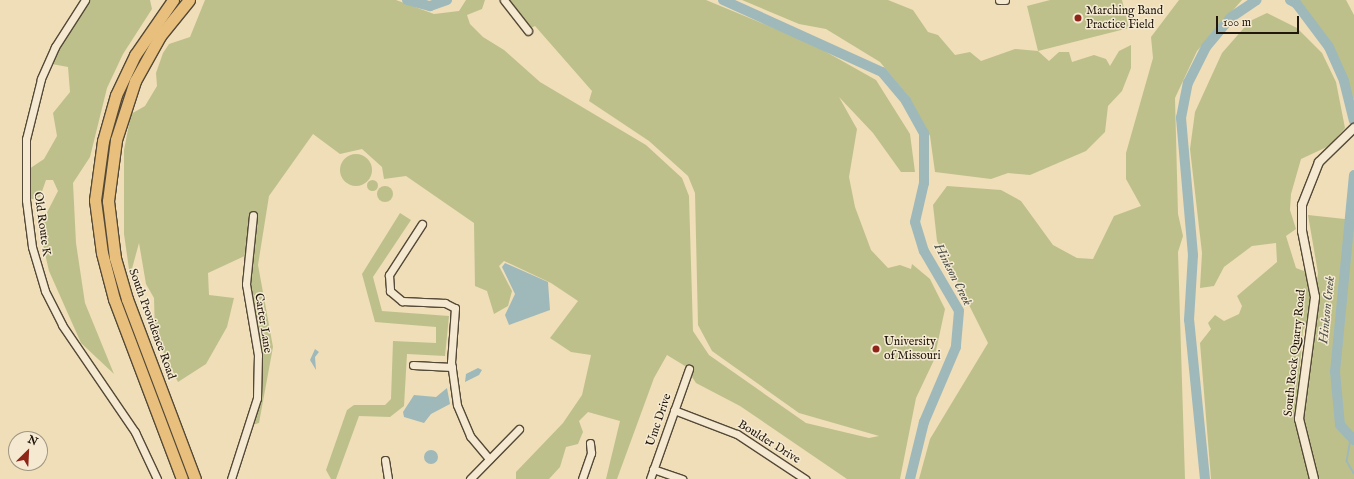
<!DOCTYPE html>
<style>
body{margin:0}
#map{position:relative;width:1354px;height:479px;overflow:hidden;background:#efdeb8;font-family:"IM FELL English",serif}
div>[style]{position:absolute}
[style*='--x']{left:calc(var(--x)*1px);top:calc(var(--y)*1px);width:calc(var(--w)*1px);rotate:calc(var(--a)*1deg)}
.green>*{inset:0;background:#bec08b}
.round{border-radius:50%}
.water>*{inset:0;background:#9fb9ba}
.stream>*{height:1.5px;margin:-0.75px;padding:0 0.75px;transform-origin:0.75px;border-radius:0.75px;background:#9fb9ba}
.river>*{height:10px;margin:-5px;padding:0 5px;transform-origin:5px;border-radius:5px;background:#9fb9ba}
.roads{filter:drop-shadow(1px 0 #544937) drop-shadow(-1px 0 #544937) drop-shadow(0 1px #544937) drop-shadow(0 -1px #544937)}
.minor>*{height:7px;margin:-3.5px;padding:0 3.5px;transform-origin:3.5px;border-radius:3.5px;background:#f5ead1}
.tertiary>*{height:8px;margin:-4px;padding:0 4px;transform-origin:4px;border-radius:4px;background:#f5ead1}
.primary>*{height:11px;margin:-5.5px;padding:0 5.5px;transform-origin:5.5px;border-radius:5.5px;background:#e8bf7c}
.dots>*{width:11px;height:11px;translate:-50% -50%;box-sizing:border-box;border:2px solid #f5ead1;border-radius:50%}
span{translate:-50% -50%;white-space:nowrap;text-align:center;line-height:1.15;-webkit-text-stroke:3px #f5ead1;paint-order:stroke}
.poi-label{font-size:12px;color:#21170c}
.left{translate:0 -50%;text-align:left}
.street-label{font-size:12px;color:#21170c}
.water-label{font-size:13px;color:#4d5049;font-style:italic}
.north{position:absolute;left:8px;top:431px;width:40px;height:40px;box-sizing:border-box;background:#f5ead1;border:1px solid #a09682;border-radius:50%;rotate:24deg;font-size:11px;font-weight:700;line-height:16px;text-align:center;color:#21170c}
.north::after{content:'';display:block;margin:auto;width:14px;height:18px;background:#8f2418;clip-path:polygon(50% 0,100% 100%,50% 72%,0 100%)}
.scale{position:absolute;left:1216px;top:16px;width:83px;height:18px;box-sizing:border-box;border:2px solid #21170c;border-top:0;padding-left:5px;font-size:12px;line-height:14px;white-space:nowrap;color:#21170c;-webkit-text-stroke:3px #f5ead1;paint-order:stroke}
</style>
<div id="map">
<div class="green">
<i style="clip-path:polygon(89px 0,150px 0,152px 9px,123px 54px,107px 88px,90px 157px,73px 183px,76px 243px,85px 303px,114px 374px,81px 343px,49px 271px,39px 228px,58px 191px,53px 180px,46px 180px,40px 197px,29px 200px,29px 169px,44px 159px,57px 136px,53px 113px,70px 92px,68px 67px,52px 64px,57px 48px)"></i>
<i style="clip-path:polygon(205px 0,396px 0,434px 14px,459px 11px,466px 0,485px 0,482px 9px,467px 15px,470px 24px,483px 37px,504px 50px,540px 82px,646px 145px,682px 178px,689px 196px,693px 331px,709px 355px,806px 423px,869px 438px,879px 436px,799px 413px,712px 351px,698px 325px,695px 193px,688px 176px,649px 141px,589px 101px,592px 91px,535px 26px,529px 29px,507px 0,706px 0,812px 44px,876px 80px,910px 134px,915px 172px,901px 172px,873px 133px,839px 97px,857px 129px,849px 177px,855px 207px,871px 250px,888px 268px,900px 265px,911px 269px,912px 264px,930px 279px,945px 309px,934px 360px,916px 398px,900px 479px,847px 479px,740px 406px,696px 383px,685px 366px,667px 355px,654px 378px,617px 479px,606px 479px,620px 421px,588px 412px,579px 421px,583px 432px,578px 444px,566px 447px,560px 467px,549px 479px,516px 479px,516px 472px,563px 423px,582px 395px,591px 355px,571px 352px,550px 338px,578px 301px,551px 283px,504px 261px,499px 266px,512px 291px,508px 306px,494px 314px,487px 291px,475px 286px,474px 223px,406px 176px,384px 179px,382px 167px,362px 149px,340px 154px,313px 134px,269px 196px,258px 265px,273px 347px,259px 423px,252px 425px,261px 398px,261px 353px,249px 286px,249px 254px,208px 273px,209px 295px,234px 298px,227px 327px,206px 364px,178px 382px,155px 335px,154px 298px,146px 284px,139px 243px,130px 276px,124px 234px,124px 150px,131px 114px,145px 106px,157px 86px,156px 73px,163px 53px,169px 44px,190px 37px)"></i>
<i style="clip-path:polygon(742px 0,888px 0,913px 10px,928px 32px,938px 35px,955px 55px,970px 52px,981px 61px,1015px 49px,1038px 51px,1027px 6px,1050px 0,1122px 0,1129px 28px,1038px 51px,1049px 61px,1059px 52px,1069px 52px,1072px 62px,1094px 55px,1106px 59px,1110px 66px,1119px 51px,1131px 45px,1131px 68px,1122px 91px,1108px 106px,1105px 132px,1086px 151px,1030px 175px,1008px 173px,991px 179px,935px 172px,930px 136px,909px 97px,880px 62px,826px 29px,799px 24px)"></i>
<i style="clip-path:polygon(1179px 0,1242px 0,1197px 51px,1175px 98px,1178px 214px,1183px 236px,1178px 252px,1185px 479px,919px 479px,930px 439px,988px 343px,937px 241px,933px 205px,947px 186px,1001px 190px,1021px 201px,1053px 245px,1077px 258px,1093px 259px,1114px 216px,1141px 206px,1126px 179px,1126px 153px,1153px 58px,1151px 37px)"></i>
<i style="clip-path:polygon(1299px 0,1346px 0,1354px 15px,1354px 100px,1333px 45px)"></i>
<i style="clip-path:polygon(1267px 13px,1297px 28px,1322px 53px,1336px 82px,1345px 128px,1329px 146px,1301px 159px,1291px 194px,1290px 210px,1296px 229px,1286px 236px,1296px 268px,1309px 273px,1312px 286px,1308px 322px,1303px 330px,1296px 417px,1313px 479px,1211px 479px,1200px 343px,1211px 329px,1208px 323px,1215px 315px,1224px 321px,1239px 314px,1242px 306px,1237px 296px,1277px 262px,1276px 243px,1252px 246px,1224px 267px,1214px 286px,1200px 288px,1202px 253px,1190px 149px,1195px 112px,1222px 53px,1250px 21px)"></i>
<i class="round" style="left:340px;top:154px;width:32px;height:32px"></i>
<i class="round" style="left:366.5px;top:179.5px;width:11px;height:11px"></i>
<i class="round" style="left:377px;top:186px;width:16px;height:16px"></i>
<i style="clip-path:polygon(400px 213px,411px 220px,373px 277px,382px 311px,449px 316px,445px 356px,407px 354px,404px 406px,390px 417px,359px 416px,336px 479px,331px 479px,326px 470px,347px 410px,354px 405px,385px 405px,391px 399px,393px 341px,436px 343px,436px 327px,375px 322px,362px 274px)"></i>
<i style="clip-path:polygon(1308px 215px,1354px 220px,1354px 479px,1316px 479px,1299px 414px,1318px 273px)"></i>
</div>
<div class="water">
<i style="clip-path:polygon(505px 263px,548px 282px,550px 310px,509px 325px,505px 315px,515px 294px,502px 267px)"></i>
<i style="clip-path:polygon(315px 349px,319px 352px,315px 357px,316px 370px,310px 360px)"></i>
<i style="clip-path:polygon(478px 368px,482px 370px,479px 375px,465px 382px,466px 374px)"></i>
<i style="clip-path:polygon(447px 388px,450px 404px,431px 414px,424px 423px,404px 417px,403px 412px,414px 395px,436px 397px)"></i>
<i class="round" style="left:424px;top:450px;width:14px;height:14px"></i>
</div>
<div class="stream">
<i style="--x:1351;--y:439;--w:22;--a:100"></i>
<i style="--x:1347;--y:461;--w:14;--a:60"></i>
</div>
<div class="river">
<i style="--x:407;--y:0;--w:24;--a:15"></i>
<i style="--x:430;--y:6;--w:18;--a:-19"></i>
<i style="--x:723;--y:0;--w:175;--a:24.4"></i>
<i style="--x:882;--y:72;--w:38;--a:50"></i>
<i style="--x:906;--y:101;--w:37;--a:61"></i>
<i style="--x:924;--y:133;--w:50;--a:90"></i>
<i style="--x:924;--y:183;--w:40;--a:103"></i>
<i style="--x:915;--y:222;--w:30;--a:73"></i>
<i style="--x:924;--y:251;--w:69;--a:59.7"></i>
<i style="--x:959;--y:311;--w:36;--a:95"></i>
<i style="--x:956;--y:347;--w:82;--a:113.1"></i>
<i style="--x:924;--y:422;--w:59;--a:103.8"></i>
<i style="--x:1290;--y:0;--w:7;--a:27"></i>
<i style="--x:1296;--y:3;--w:55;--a:53.1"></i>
<i style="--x:1329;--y:47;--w:37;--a:66"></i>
<i style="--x:1344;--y:81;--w:41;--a:76"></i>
<i style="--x:1354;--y:175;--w:197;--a:95.5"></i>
<i style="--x:1335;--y:371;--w:54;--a:84.7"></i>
<i style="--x:1340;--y:425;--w:21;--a:47"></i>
<i style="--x:1205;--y:479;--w:160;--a:-95.7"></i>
<i style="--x:1189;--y:320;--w:65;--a:-86.5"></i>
<i style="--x:1193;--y:255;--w:138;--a:-95"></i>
<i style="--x:1181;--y:118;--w:36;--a:-79"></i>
<i style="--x:1188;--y:83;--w:40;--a:-63.4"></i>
<i style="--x:1206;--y:47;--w:38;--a:-50"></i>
<i style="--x:1230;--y:18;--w:32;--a:-34"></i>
</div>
<div class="roads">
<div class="minor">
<i style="--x:85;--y:0;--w:56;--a:122.6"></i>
<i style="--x:55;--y:47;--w:35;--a:114"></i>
<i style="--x:41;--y:79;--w:62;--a:104"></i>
<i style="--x:26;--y:139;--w:61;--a:90"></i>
<i style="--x:26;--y:200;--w:47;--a:82.7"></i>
<i style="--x:32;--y:247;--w:46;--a:73.5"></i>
<i style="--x:45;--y:291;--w:38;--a:63"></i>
<i style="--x:62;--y:325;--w:130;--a:55.7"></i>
<i style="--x:135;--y:432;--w:52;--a:64.9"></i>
<i style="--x:504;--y:0;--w:39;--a:52"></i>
<i style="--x:999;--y:0;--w:6;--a:0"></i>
<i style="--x:422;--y:224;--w:61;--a:122.9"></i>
<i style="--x:389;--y:275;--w:16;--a:86"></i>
<i style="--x:390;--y:291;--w:16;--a:40"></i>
<i style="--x:402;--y:301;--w:43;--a:2.7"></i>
<i style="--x:445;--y:303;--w:11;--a:27"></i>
<i style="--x:455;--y:308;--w:54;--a:94.2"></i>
<i style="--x:451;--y:362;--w:43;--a:82.1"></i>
<i style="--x:457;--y:405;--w:34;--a:67"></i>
<i style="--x:470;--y:436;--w:30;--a:50"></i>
<i style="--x:413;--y:365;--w:39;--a:3"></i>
<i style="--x:674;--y:410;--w:67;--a:20.9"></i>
<i style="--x:737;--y:434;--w:82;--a:33.5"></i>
<i style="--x:385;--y:460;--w:19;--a:81"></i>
<i style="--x:653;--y:469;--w:31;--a:19"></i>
<i style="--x:231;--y:479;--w:85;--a:-72.2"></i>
<i style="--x:257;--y:398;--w:43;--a:-88.7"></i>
<i style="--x:258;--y:355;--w:72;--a:-99.6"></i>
<i style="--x:246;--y:284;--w:69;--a:-84.2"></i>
<i style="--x:470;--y:479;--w:70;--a:-45.6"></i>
<i style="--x:582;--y:479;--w:28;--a:-71"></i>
<i style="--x:591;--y:453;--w:10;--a:-96"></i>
<i style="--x:650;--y:479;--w:117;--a:-70.5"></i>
</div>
<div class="tertiary">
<i style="--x:1314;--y:479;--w:62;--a:-104"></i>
<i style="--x:1299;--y:419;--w:123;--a:-82.5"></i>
<i style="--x:1315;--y:297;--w:67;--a:-101.1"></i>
<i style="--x:1302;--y:231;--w:26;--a:-90"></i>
<i style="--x:1302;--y:205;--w:46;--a:-68.4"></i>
<i style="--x:1319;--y:162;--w:49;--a:-44.2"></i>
</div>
<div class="primary">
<i style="--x:173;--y:0;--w:67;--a:124.6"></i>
<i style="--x:135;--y:55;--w:44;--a:115.4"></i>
<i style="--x:116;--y:95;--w:48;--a:105.8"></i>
<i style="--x:103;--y:141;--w:60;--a:97.7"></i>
<i style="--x:95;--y:200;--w:53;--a:82.5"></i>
<i style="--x:102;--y:253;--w:48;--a:75.4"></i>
<i style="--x:114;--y:299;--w:192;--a:69.3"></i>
<i style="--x:189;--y:0;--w:46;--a:128.9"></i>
<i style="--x:160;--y:36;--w:51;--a:119.1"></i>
<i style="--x:135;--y:81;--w:62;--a:107.9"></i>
<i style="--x:116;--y:140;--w:62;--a:97.5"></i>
<i style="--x:108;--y:201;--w:57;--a:83"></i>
<i style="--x:115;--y:258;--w:43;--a:73.7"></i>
<i style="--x:127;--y:299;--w:192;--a:69.3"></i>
</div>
</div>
<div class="dots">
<i style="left:1078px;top:18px;background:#8f2418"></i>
<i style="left:876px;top:349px;background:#8f2418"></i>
</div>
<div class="poi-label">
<span class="left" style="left:1086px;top:18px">Marching Band<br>Practice Field</span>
<span class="left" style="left:884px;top:349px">University<br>of Missouri</span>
</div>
<div class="street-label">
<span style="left:42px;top:224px;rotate:82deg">Old Route K</span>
<span style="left:263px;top:323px;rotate:81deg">Carter Lane</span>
<span style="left:152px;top:324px;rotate:70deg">South Providence Road</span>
<span style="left:1295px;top:353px;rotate:-84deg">South Rock Quarry Road</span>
<span style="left:659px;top:420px;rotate:-71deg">Umc Drive</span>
<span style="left:769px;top:442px;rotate:32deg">Boulder Drive</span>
</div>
<div class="water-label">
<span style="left:952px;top:275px;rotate:63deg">Hinkson Creek</span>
<span style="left:1328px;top:310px;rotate:-84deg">Hinkson Creek</span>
</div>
<div class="north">N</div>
<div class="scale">100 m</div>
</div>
